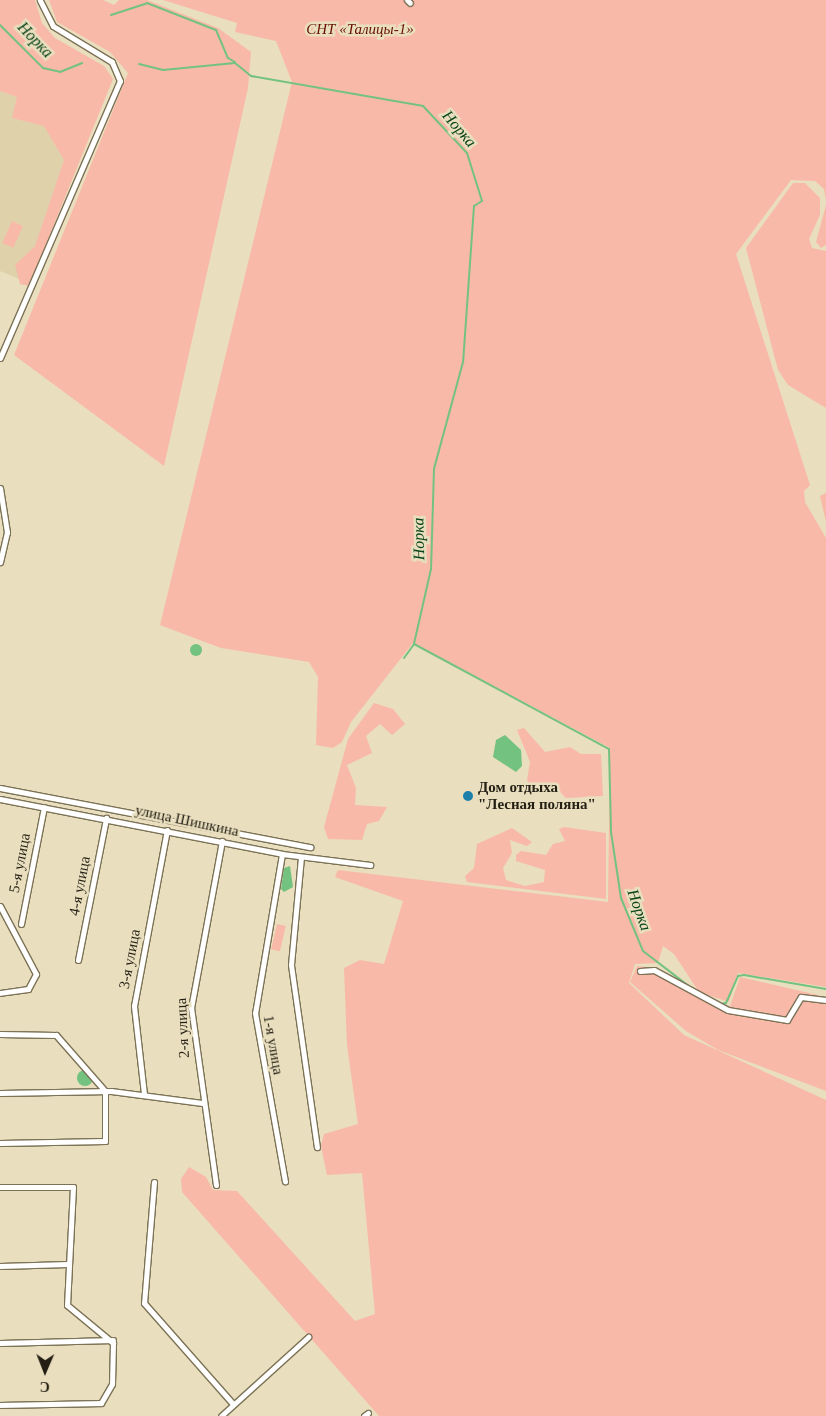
<!DOCTYPE html>
<meta charset="utf-8">
<style>
body{margin:0}
#map{position:relative;width:826px;height:1416px;overflow:hidden;background:#e9debe;font-family:"Times New Roman",serif}
div>[style]{position:absolute}
[style*='--x']{left:calc(var(--x)*1px);top:calc(var(--y)*1px);width:calc(var(--w)*1px);rotate:calc(var(--a)*1deg)}
.built>*{inset:0;background:#dfd2ab}
.green>*{inset:0;background:#f9b9a8;transform-origin:0 0}
.water>*{inset:0;background:#74c280}
.round{border-radius:50%}
.stream>*{height:2px;margin:-1px;padding:0 1px;transform-origin:1px;border-radius:1px;background:#74c280}
.roads{filter:drop-shadow(1px 0 #7c7256) drop-shadow(-1px 0 #7c7256) drop-shadow(0 1px #7c7256) drop-shadow(0 -1px #7c7256)}
.minor>*{height:5px;margin:-2.5px;padding:0 2.5px;transform-origin:2.5px;border-radius:2.5px;background:#fff}
.dots>*{width:14px;height:14px;translate:-50% -50%;box-sizing:border-box;border:2px solid #e9debe;border-radius:50%}
span{translate:-50% -50%;white-space:nowrap;text-align:center;line-height:1.15;-webkit-text-stroke:5px #e9debe;paint-order:stroke}
.park-label{font-size:15px;color:#671200;font-style:italic}
.poi-label{font-size:15px;color:#231f14;font-weight:700}
.left{translate:0 -50%;text-align:left}
.street-label{font-size:15px;color:#231f14}
.water-label{font-size:16px;color:#084319;font-style:italic}
.north{position:absolute;left:20px;top:1346px;width:50px;height:50px;-webkit-text-stroke:4px #e9debe;paint-order:stroke;rotate:181deg;font-size:14px;font-weight:700;line-height:20px;text-align:center;color:#231f14}
.north::after{content:'';display:block;margin:auto;width:18px;height:22px;background:#231f14;clip-path:polygon(50% 0,100% 100%,50% 72%,0 100%)}
</style>
<div id="map">
<div class="built">
<i style="clip-path:polygon(0 71px,79px 158px,29px 283px,0 271px)"></i>
</div>
<div class="green">
<i style="clip-path:polygon(0 0,35px 0,42px 23px,55px 38px,104px 66px,113px 79px,29px 286px,20px 284px,15px 265px,35px 246px,64px 160px,44px 126px,12px 118px,17px 97px,0 91px)"></i>
<i style="clip-path:polygon(49px 0,103px 0,114px 5px,119px 0,147px 0,218px 28px,251px 52px,248px 88px,164px 466px,14px 355px,128px 73px,110px 52px,57px 22px)"></i>
<i style="clip-path:polygon(163px 0,826px 0,826px 200px,824px 189px,815px 181px,791px 180px,736px 254px,810px 485px,804px 491px,805px 502px,826px 538px,826px 987px,738px 973px,729px 1002px,699px 992px,674px 954px,663px 946px,658px 963px,635px 964px,629px 983px,684px 1035px,826px 1100px,826px 1416px,379px 1416px,182px 1192px,181px 1179px,189px 1167px,206px 1177px,213px 1190px,237px 1191px,355px 1321px,375px 1314px,362px 1173px,327px 1175px,321px 1146px,324px 1134px,358px 1124px,347px 1045px,344px 968px,360px 960px,384px 964px,403px 901px,335px 877px,338px 870px,608px 902px,610px 748px,413px 643px,351px 722px,342px 742px,333px 748px,316px 745px,318px 677px,309px 662px,221px 648px,160px 625px,292px 82px,276px 41px,235px 32px,237px 23px)"></i>
<i style="clip-path:polygon(793px 183px,805px 183px,820px 198px,820px 215px,809px 239px,812px 248px,826px 251px,826px 408px,788px 385px,778px 370px,746px 248px)"></i>
<i style="clip-path:polygon(826px 205px,826px 245px,821px 248px,816px 242px)"></i>
<i style="left:12px;top:221px;width:12px;height:24px;rotate:24deg"></i>
<i style="clip-path:polygon(826px 493px,826px 522px,820px 496px)"></i>
<i style="clip-path:polygon(374px 703px,393px 709px,405px 724px,392px 735px,380px 724px,366px 736px,372px 753px,347px 765px,356px 788px,355px 805px,387px 807px,379px 821px,367px 824px,362px 840px,328px 839px,324px 827px,348px 739px)"></i>
<i style="clip-path:polygon(524px 728px,545px 752px,570px 747px,581px 754px,601px 754px,603px 796px,566px 798px,556px 788px,531px 786px,527px 780px,530px 762px,517px 730px)"></i>
<i style="clip-path:polygon(564px 827px,606px 833px,606px 899px,467px 882px,465px 876px,474px 868px,477px 844px,512px 828px,532px 842px,527px 846px,510px 840px,512px 853px,503px 868px,506px 880px,525px 886px,544px 882px,545px 870px,516px 861px,516px 855px,521px 851px,546px 855px,553px 844px,565px 841px,559px 829px)"></i>
<i style="left:277px;top:924px;width:9px;height:26px;rotate:13deg"></i>
<i style="clip-path:polygon(637px 966px,655px 968px,710px 1000px,730px 1006px,740px 977px,826px 997px,826px 1091px,718px 1050px,686px 1031px,630px 982px)"></i>
</div>
<div class="water">
<i class="round" style="left:190px;top:644px;width:12px;height:12px"></i>
<i style="clip-path:polygon(505px 735px,521px 750px,522px 766px,516px 772px,493px 757px,496px 740px)"></i>
<i style="clip-path:polygon(290px 866px,293px 887px,284px 892px,281px 889px,284px 868px)"></i>
<i class="round" style="left:77px;top:1070px;width:16px;height:16px"></i>
</div>
<div class="stream">
<i style="--x:111;--y:15;--w:38;--a:-18"></i>
<i style="--x:147;--y:3;--w:74;--a:21.4"></i>
<i style="--x:216;--y:30;--w:30;--a:67"></i>
<i style="--x:228;--y:58;--w:8;--a:30"></i>
<i style="--x:0;--y:25;--w:61;--a:45"></i>
<i style="--x:43;--y:68;--w:17;--a:13"></i>
<i style="--x:60;--y:72;--w:24;--a:-22"></i>
<i style="--x:139;--y:64;--w:25;--a:14"></i>
<i style="--x:163;--y:70;--w:72;--a:-5.6"></i>
<i style="--x:235;--y:63;--w:21;--a:39"></i>
<i style="--x:251;--y:76;--w:175;--a:9.9"></i>
<i style="--x:423;--y:106;--w:64;--a:46.9"></i>
<i style="--x:467;--y:153;--w:50;--a:72.6"></i>
<i style="--x:482;--y:201;--w:9;--a:148"></i>
<i style="--x:474;--y:206;--w:156;--a:94"></i>
<i style="--x:463;--y:362;--w:111;--a:105.2"></i>
<i style="--x:434;--y:469;--w:100;--a:91.7"></i>
<i style="--x:431;--y:569;--w:77;--a:102.8"></i>
<i style="--x:414;--y:644;--w:221;--a:28.3"></i>
<i style="--x:609;--y:749;--w:83;--a:88.6"></i>
<i style="--x:611;--y:832;--w:67;--a:81.4"></i>
<i style="--x:621;--y:898;--w:57;--a:67.5"></i>
<i style="--x:643;--y:951;--w:59;--a:37.5"></i>
<i style="--x:404;--y:658;--w:17;--a:-54"></i>
<i style="--x:720;--y:1004;--w:6;--a:-9"></i>
<i style="--x:726;--y:1003;--w:30;--a:-66"></i>
<i style="--x:738;--y:976;--w:6;--a:-9"></i>
<i style="--x:744;--y:975;--w:83;--a:9.7"></i>
</div>
<div class="roads">
<div class="minor">
<i style="--x:407;--y:0;--w:4;--a:45"></i>
<i style="--x:0;--y:358;--w:302;--a:-66.6"></i>
<i style="--x:120;--y:81;--w:21;--a:-113"></i>
<i style="--x:112;--y:62;--w:69;--a:-148.6"></i>
<i style="--x:53;--y:26;--w:29;--a:-117"></i>
<i style="--x:0;--y:488;--w:45;--a:81"></i>
<i style="--x:7;--y:532;--w:31;--a:103"></i>
<i style="--x:0;--y:788;--w:316;--a:10.8"></i>
<i style="--x:0;--y:799;--w:287;--a:11"></i>
<i style="--x:282;--y:854;--w:89;--a:7.1"></i>
<i style="--x:282;--y:854;--w:161;--a:99.6"></i>
<i style="--x:255;--y:1013;--w:171;--a:79.9"></i>
<i style="--x:301;--y:857;--w:108;--a:95.3"></i>
<i style="--x:291;--y:965;--w:184;--a:81.9"></i>
<i style="--x:0;--y:906;--w:77;--a:62.1"></i>
<i style="--x:36;--y:974;--w:17;--a:118"></i>
<i style="--x:28;--y:989;--w:28;--a:172"></i>
<i style="--x:21;--y:924;--w:119;--a:-78.9"></i>
<i style="--x:78;--y:960;--w:145;--a:-78.8"></i>
<i style="--x:640;--y:971;--w:14;--a:-4"></i>
<i style="--x:654;--y:970;--w:84;--a:28.4"></i>
<i style="--x:728;--y:1010;--w:60;--a:9.6"></i>
<i style="--x:787;--y:1020;--w:27;--a:-59"></i>
<i style="--x:801;--y:997;--w:25;--a:7"></i>
<i style="--x:0;--y:1034;--w:56;--a:1"></i>
<i style="--x:56;--y:1035;--w:74;--a:48.8"></i>
<i style="--x:105;--y:1091;--w:50;--a:90"></i>
<i style="--x:105;--y:1141;--w:105;--a:178.9"></i>
<i style="--x:0;--y:1093;--w:111;--a:-1"></i>
<i style="--x:111;--y:1091;--w:92;--a:7.5"></i>
<i style="--x:144;--y:1094;--w:89;--a:-96.5"></i>
<i style="--x:134;--y:1006;--w:179;--a:-79.4"></i>
<i style="--x:154;--y:1182;--w:121;--a:94.7"></i>
<i style="--x:144;--y:1303;--w:135;--a:48.6"></i>
<i style="--x:216;--y:1185;--w:179;--a:-98"></i>
<i style="--x:191;--y:1008;--w:170;--a:-79.5"></i>
<i style="--x:0;--y:1187;--w:73;--a:0"></i>
<i style="--x:73;--y:1187;--w:118;--a:92.9"></i>
<i style="--x:67;--y:1305;--w:60;--a:39.6"></i>
<i style="--x:113;--y:1343;--w:41;--a:91.4"></i>
<i style="--x:112;--y:1384;--w:22;--a:120"></i>
<i style="--x:101;--y:1403;--w:101;--a:178.9"></i>
<i style="--x:0;--y:1266;--w:68;--a:-1.7"></i>
<i style="--x:0;--y:1343;--w:113;--a:-1.5"></i>
<i style="--x:221;--y:1416;--w:118;--a:-42.2"></i>
<i style="--x:364;--y:1416;--w:5;--a:-37"></i>
</div>
</div>
<div class="dots">
<i style="left:468px;top:796px;background:#1c80ab"></i>
</div>
<div class="park-label">
<span style="left:360px;top:30px">СНТ «Талицы-1»</span>
</div>
<div class="poi-label">
<span class="left" style="left:478px;top:796px">Дом отдыха<br>"Лесная поляна"</span>
</div>
<div class="street-label">
<span style="left:187px;top:821px;rotate:12deg">улица Шишкина</span>
<span style="left:20px;top:863px;rotate:-79deg">5-я улица</span>
<span style="left:80px;top:886px;rotate:-79deg">4-я улица</span>
<span style="left:130px;top:959px;rotate:-79deg">3-я улица</span>
<span style="left:183px;top:1028px;rotate:-93deg">2-я улица</span>
<span style="left:273px;top:1045px;rotate:80deg">1-я улица</span>
</div>
<div class="water-label">
<span style="left:35px;top:40px;rotate:46deg">Норка</span>
<span style="left:459px;top:129px;rotate:49deg">Норка</span>
<span style="left:419px;top:539px;rotate:-91deg">Норка</span>
<span style="left:639px;top:910px;rotate:70deg">Норка</span>
</div>
<div class="north">С</div>
</div>
